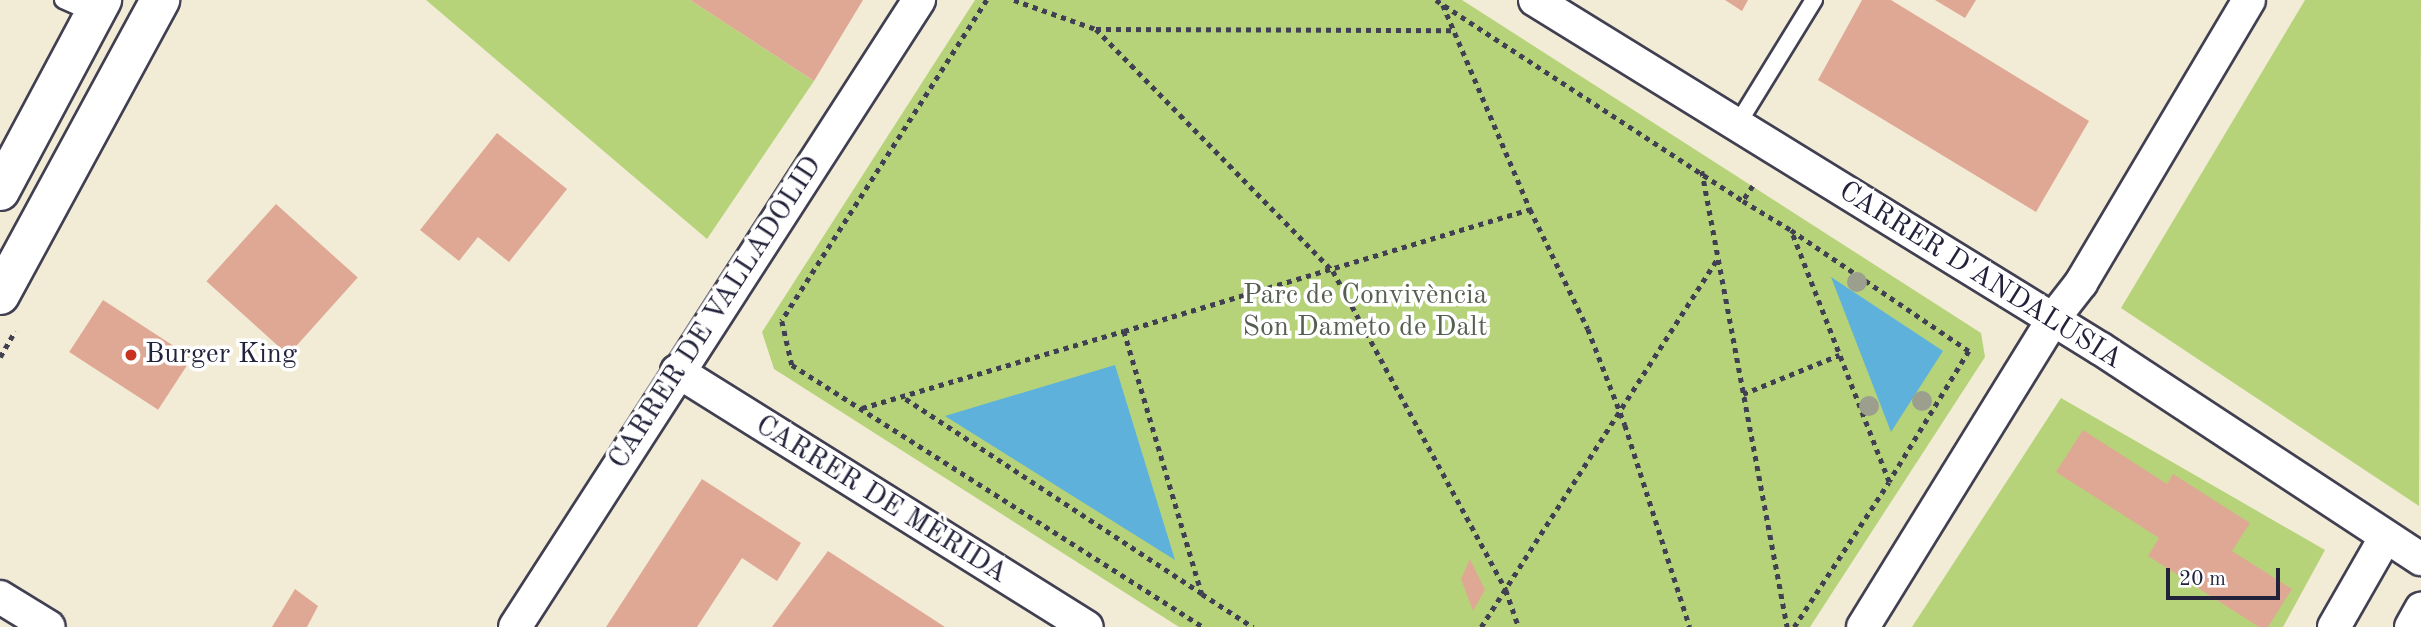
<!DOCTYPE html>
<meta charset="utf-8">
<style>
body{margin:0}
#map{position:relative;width:2421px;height:627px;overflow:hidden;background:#f2ecd7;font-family:"Old Standard TT",serif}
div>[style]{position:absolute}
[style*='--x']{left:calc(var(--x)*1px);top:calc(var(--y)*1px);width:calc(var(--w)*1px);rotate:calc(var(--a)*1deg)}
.green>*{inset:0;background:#b6d37a}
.water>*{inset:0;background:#5eb1da}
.building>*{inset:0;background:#dfa894;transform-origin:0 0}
.path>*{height:4.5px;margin-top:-2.25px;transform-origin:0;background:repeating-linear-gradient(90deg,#414052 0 5px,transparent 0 10px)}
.roads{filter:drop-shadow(2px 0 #414052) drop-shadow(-2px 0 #414052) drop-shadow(0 2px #414052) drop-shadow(0 -2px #414052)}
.service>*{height:16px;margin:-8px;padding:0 8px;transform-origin:8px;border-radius:8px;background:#fff}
.minor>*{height:32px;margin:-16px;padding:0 16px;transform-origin:16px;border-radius:16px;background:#fff}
.tertiary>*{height:38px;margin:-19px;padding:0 19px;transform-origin:19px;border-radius:19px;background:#fff}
.trees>*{width:20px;height:20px;margin:-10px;border-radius:50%;background:#9c9f8d}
.dots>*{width:19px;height:19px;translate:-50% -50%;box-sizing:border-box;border:4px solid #fff;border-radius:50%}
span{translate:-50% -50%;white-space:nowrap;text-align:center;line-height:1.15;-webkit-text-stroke:7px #fff;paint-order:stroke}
.street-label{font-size:28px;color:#22223b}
.park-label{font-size:28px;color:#566051}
.poi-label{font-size:28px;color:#22223b}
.left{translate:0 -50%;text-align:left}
.scale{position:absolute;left:2166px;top:568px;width:114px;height:32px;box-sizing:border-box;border:4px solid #22223b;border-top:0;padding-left:9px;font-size:21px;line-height:24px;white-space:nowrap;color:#22223b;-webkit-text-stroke:5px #fff;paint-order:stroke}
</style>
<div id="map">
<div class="green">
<i style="clip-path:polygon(426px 0,690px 0,814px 81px,707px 239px)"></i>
<i style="clip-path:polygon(975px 0,1462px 0,1981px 333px,1985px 357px,1810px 627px,1179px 627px,774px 369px,762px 332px)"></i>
<i style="clip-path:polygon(2305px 0,2421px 0,2419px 506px,2121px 308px)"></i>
<i style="clip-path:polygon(2061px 398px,2325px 550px,2283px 627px,1912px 627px)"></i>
</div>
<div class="water">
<i style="clip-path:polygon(1831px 277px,1943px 351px,1891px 432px)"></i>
<i style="clip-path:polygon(1115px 365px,1175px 560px,945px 416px)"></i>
</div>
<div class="building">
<i style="clip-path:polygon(690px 0,863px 0,814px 81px)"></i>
<i style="clip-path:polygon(1725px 0,1748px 0,1742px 11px)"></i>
<i style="clip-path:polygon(1862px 0,1891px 0,2089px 121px,2036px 212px,1818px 80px)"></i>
<i style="clip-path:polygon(1935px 0,1976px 0,1965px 18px)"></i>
<i style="clip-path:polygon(497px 133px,567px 189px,509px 262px,478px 237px,459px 261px,420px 230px)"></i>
<i style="left:276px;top:204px;width:110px;height:104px;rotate:42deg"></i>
<i style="left:103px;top:300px;width:106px;height:62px;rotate:33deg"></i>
<i style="clip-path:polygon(2083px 430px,2167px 484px,2173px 474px,2250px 523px,2232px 551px,2292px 589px,2268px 627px,2259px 627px,2148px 556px,2159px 538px,2056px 472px)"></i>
<i style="clip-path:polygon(702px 479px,801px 543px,777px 581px,742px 558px,697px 627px,606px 627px)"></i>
<i style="clip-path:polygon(828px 551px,945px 627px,772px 627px)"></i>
<i style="clip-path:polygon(1470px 559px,1485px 590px,1473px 611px,1461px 579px)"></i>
<i style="clip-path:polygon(295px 589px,318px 606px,307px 627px,272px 627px)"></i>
</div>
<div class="path">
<i style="--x:987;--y:0;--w:381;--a:122.6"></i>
<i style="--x:782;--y:321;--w:45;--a:77.2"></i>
<i style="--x:792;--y:365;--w:487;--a:32.5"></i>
<i style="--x:1014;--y:0;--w:87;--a:19.5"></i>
<i style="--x:1096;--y:29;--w:339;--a:45.6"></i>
<i style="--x:1333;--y:271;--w:363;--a:61.5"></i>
<i style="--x:1506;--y:590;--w:39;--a:71"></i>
<i style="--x:1436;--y:0;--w:367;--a:33.2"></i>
<i style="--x:1443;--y:5;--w:222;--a:66.9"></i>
<i style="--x:1530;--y:209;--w:133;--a:64.2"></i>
<i style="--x:1588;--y:329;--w:103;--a:68.9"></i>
<i style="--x:1625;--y:425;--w:212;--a:72.2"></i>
<i style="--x:1096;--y:29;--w:358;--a:0.2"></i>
<i style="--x:1702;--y:171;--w:464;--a:79.4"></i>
<i style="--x:1753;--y:186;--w:18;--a:124"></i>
<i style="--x:1743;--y:201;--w:56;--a:31.1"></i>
<i style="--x:1791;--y:230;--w:215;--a:34.2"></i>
<i style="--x:1969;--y:351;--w:153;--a:121.4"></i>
<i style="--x:1889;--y:482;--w:270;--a:-111.3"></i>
<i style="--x:1124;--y:331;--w:424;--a:-16.7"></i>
<i style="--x:0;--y:357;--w:30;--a:-60"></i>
<i style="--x:1743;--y:394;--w:104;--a:-22.1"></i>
<i style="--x:862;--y:408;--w:273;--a:-16.4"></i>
<i style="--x:1124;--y:331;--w:274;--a:73.5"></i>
<i style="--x:1202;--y:594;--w:355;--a:-146.7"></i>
<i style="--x:1202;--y:594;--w:61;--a:32.9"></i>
<i style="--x:1481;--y:627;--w:437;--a:-57.3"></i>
<i style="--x:1794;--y:627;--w:173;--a:-56.8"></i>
</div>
<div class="roads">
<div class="service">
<i style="--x:63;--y:0;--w:35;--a:24"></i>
<i style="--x:1737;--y:125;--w:147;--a:-58.4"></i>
</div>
<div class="minor">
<i style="--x:1535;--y:0;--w:665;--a:31.66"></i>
<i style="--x:2101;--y:349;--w:383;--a:33.3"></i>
<i style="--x:677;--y:371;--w:483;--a:32"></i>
<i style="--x:0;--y:597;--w:57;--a:31.5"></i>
<i style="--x:515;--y:627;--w:746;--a:-57.2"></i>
<i style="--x:1863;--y:627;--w:362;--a:-58.3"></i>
<i style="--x:2053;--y:319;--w:46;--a:-52.1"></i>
<i style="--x:2081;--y:283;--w:329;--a:-59.3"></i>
<i style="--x:2334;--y:627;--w:103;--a:-60.2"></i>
<i style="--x:2411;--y:627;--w:21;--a:-61"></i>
</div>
<div class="tertiary">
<i style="--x:0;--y:191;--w:217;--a:-61.9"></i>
<i style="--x:0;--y:295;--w:336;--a:-61.5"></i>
</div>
</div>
<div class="trees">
<i style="left:1857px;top:282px"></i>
<i style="left:1922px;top:401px"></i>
<i style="left:1869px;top:406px"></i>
</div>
<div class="dots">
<i style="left:131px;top:355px;background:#c8321e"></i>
</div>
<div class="street-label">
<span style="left:1980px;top:276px;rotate:32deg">CARRER D'ANDALUSIA</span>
<span style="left:716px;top:313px;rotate:-57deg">CARRER DE VALLADOLID</span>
<span style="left:881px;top:500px;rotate:32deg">CARRER DE MÈRIDA</span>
</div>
<div class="park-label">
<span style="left:1365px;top:312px">Parc de Convivència<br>Son Dameto de Dalt</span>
</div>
<div class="poi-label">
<span class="left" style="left:145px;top:355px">Burger King</span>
</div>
<div class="scale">20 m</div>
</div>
